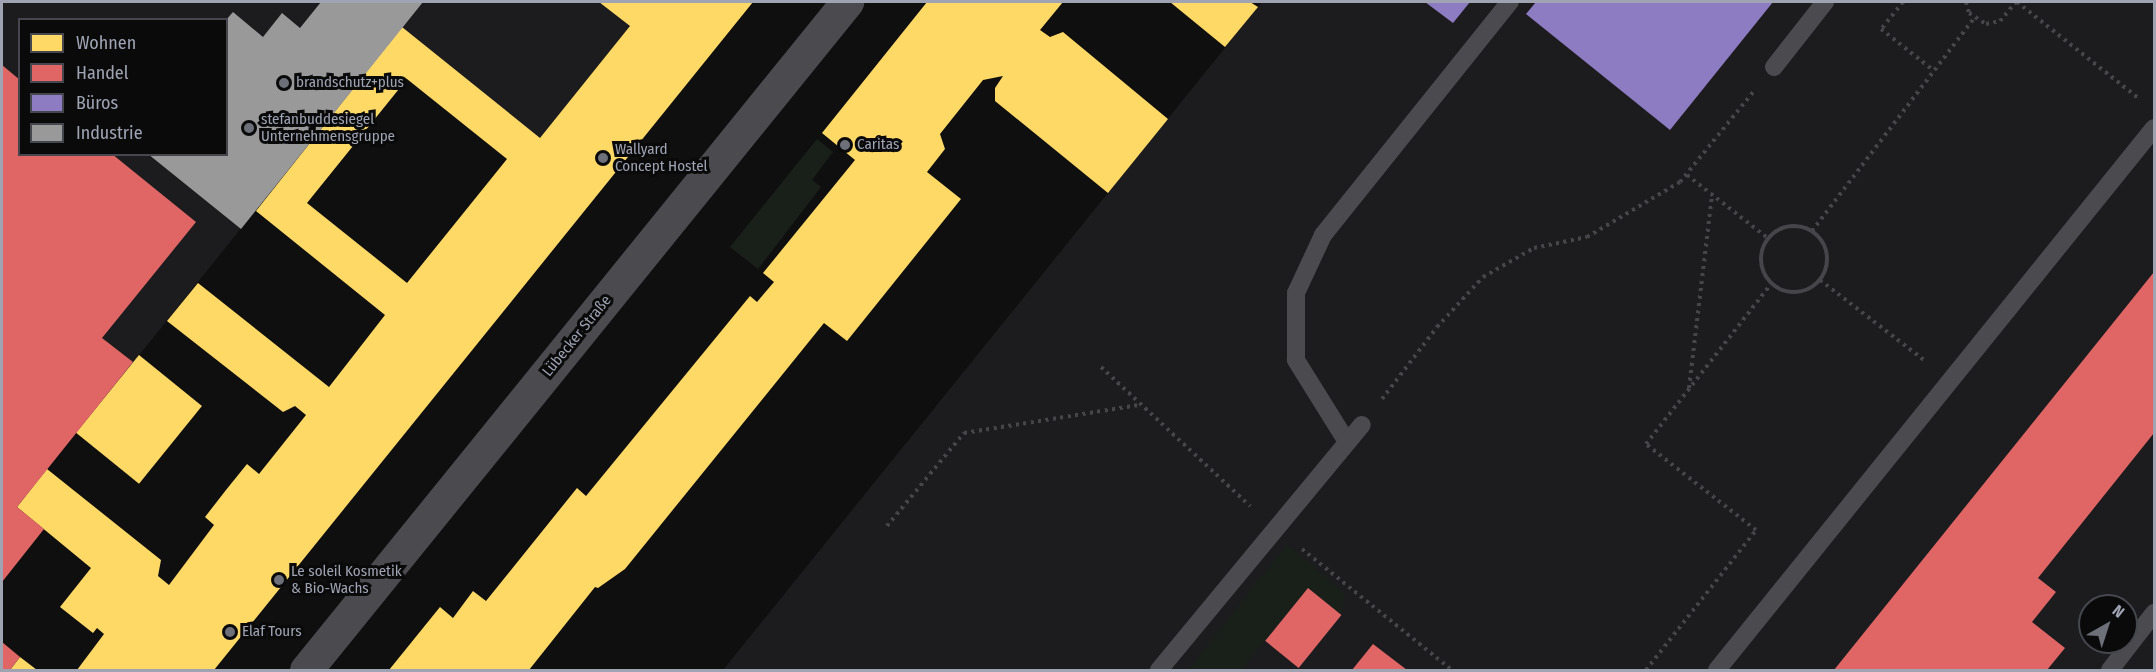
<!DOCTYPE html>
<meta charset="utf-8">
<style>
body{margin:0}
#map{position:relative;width:2156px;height:672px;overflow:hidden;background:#0f0f10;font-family:"Fira Sans Condensed",sans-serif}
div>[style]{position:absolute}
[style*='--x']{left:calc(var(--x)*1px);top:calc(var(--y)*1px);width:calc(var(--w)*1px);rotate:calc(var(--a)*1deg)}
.built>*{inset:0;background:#1c1c1e}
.green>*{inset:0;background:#19201a}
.homes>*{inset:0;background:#ffd966;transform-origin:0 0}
.shops>*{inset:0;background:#e06666;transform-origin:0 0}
.offices>*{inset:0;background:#8e7cc3}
.industry>*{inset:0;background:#999}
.path>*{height:4px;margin-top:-2px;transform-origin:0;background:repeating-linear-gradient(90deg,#45454a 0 3px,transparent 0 7.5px)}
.path>.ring{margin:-2px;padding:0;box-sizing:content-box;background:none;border:4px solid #45454a;border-radius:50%}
.service>*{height:18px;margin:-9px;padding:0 9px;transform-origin:9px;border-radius:9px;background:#4a4a4f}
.minor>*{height:33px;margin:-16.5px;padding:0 16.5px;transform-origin:16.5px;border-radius:16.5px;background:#4a4a4f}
.dots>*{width:16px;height:16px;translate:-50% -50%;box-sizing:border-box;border:3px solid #0a0a0b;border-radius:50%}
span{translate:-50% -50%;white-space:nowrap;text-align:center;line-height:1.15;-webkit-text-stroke:6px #0a0a0b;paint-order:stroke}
.poi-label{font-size:15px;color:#9fa3b2}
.left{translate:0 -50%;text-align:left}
.street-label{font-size:15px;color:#9fa3b2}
.frame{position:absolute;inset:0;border:3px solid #9fa3b2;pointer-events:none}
.legend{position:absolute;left:18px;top:18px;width:210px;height:138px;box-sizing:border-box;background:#0a0a0b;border:2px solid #46474e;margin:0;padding:8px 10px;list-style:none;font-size:18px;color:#9fa3b2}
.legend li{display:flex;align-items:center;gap:12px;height:30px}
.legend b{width:30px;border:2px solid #46474e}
.north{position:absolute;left:2078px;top:594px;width:60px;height:60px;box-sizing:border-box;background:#0a0a0b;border:2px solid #46474e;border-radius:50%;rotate:39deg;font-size:16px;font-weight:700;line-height:24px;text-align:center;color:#9fa3b2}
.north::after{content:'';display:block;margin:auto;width:21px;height:27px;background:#6d6f79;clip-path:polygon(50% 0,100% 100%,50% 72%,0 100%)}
</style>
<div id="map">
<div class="built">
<i style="clip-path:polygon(evenodd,2px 2px,599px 2px,693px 76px,602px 189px,402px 28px,17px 507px,44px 529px,2px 582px,2px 2px,20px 20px,226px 20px,226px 154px,20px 154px,20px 20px)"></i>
<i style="clip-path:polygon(evenodd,1262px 2px,2154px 2px,2154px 670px,723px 670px,1262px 2px,2090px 606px,2126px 606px,2126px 642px,2090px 642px,2090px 606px)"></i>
</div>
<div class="green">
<i style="clip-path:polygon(817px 139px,833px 152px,812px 180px,821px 187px,758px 269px,730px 247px)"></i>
<i style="clip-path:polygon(1287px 544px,1345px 594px,1341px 615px,1308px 588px,1241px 670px,1188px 670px)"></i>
</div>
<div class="homes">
<i style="clip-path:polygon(evenodd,599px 2px,753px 2px,214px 670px,77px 670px,104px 634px,97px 628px,93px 633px,60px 607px,91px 568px,17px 507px,47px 469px,161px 560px,158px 576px,169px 585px,214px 525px,205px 517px,226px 490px,247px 464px,259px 474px,306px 415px,295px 406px,283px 412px,167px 321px,198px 283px,329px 387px,385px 315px,256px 211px,402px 27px,540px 138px,630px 26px,599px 2px,407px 79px,507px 159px,407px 283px,307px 203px,407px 79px)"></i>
<i style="clip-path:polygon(927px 2px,1063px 2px,1040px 30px,1050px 37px,1063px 32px,1168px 119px,1108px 193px,995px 101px,995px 88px,1003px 76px,983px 80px,940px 134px,945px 149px,927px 172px,961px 199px,847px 341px,824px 323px,625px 569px,598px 588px,595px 587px,529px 670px,389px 670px,440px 607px,453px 618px,473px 591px,486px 601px,577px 488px,586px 496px,750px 296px,757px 302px,774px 282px,763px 273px,855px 160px,822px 133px)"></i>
<i style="clip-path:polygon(1170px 2px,1250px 2px,1258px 7px,1225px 47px)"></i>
<i style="left:139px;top:355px;width:81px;height:100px;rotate:39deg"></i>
<i style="clip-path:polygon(20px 657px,37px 670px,10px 670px)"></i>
</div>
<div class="shops">
<i style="clip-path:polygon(2px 65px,20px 80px,20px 154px,112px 154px,196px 222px,102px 338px,133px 362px,17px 507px,44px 529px,2px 582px)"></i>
<i style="clip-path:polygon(2154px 272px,2154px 433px,2038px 578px,2056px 592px,2032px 622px,2065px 648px,2047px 670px,1834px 670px)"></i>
<i style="left:1308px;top:588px;width:43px;height:68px;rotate:39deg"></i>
<i style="clip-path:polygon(2px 642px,20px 657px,10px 670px,2px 670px)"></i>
<i style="clip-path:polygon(1373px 644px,1407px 670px,1352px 670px)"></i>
</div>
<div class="offices">
<i style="clip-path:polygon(1425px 2px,1470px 2px,1453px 23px)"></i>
<i style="clip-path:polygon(1536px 2px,1773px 2px,1670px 130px,1526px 14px)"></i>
</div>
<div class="industry">
<i style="clip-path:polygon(321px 2px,423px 2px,241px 229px,148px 154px,226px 154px,226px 20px,233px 12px,263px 37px,282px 13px,300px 28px)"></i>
</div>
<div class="path">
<i style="--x:1903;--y:2;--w:35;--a:129"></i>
<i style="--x:1881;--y:29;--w:66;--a:38.3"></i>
<i style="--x:1966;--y:2;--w:11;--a:75"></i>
<i style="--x:1969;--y:13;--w:20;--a:33"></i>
<i style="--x:1986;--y:24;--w:14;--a:-12"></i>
<i style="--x:2000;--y:21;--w:25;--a:-50"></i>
<i style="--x:2017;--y:2;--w:154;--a:38.4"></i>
<i style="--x:1687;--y:175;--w:104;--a:38"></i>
<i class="ring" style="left:1761px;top:226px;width:62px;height:62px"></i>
<i style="--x:1812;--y:231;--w:268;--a:-52.7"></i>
<i style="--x:1820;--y:280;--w:131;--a:37.6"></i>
<i style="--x:1101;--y:367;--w:204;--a:43"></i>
<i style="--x:1689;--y:388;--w:195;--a:-83.2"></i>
<i style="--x:1382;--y:399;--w:91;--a:-52.6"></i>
<i style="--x:1437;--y:327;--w:68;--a:-47.4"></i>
<i style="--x:1483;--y:277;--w:59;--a:-29.6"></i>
<i style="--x:1534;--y:248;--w:54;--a:-11.7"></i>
<i style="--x:1587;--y:237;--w:108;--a:-30.6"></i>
<i style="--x:1680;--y:182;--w:117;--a:-50.9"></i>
<i style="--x:887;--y:526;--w:121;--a:-50.4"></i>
<i style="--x:964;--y:433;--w:177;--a:-9.1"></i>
<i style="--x:1302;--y:549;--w:193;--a:38.9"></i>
<i style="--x:1646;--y:670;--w:178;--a:-51.8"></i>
<i style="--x:1756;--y:530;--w:140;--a:-142"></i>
<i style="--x:1646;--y:444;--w:204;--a:-52"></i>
</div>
<div class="service">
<i style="--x:1774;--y:67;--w:83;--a:-51.9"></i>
<i style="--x:1347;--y:442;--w:97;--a:-121.9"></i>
<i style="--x:1296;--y:360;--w:67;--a:-90"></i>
<i style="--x:1296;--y:293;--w:64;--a:-65"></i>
<i style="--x:1323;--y:235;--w:299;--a:-51.3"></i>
<i style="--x:1159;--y:670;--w:318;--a:-50.4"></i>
<i style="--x:1717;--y:670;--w:696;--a:-51.12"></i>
<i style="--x:2110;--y:670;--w:72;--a:-52.3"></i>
</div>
<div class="minor">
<i style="--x:306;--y:670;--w:860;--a:-51"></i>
</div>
<div class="dots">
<i style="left:284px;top:83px;background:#6d6f79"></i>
<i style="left:249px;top:128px;background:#6d6f79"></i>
<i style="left:845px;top:145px;background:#6d6f79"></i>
<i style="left:603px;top:158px;background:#6d6f79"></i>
<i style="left:279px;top:580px;background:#6d6f79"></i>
<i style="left:230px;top:632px;background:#6d6f79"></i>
</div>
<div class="poi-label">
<span class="left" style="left:296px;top:83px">brandschutz+plus</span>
<span class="left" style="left:261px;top:128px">stefanbuddesiegel<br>Unternehmensgruppe</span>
<span class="left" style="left:857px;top:145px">Caritas</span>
<span class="left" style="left:615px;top:158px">Wallyard<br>Concept Hostel</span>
<span class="left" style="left:291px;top:580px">Le soleil Kosmetik<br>&amp; Bio-Wachs</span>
<span class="left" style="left:242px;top:632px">Elaf Tours</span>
</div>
<div class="street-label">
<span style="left:577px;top:336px;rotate:-51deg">Lübecker Straße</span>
</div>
<div class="frame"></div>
<ul class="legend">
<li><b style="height:16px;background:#ffd966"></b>Wohnen</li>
<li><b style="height:16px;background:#e06666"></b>Handel</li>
<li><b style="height:16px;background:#8e7cc3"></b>Büros</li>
<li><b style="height:16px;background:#999"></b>Industrie</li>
</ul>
<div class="north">N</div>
</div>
